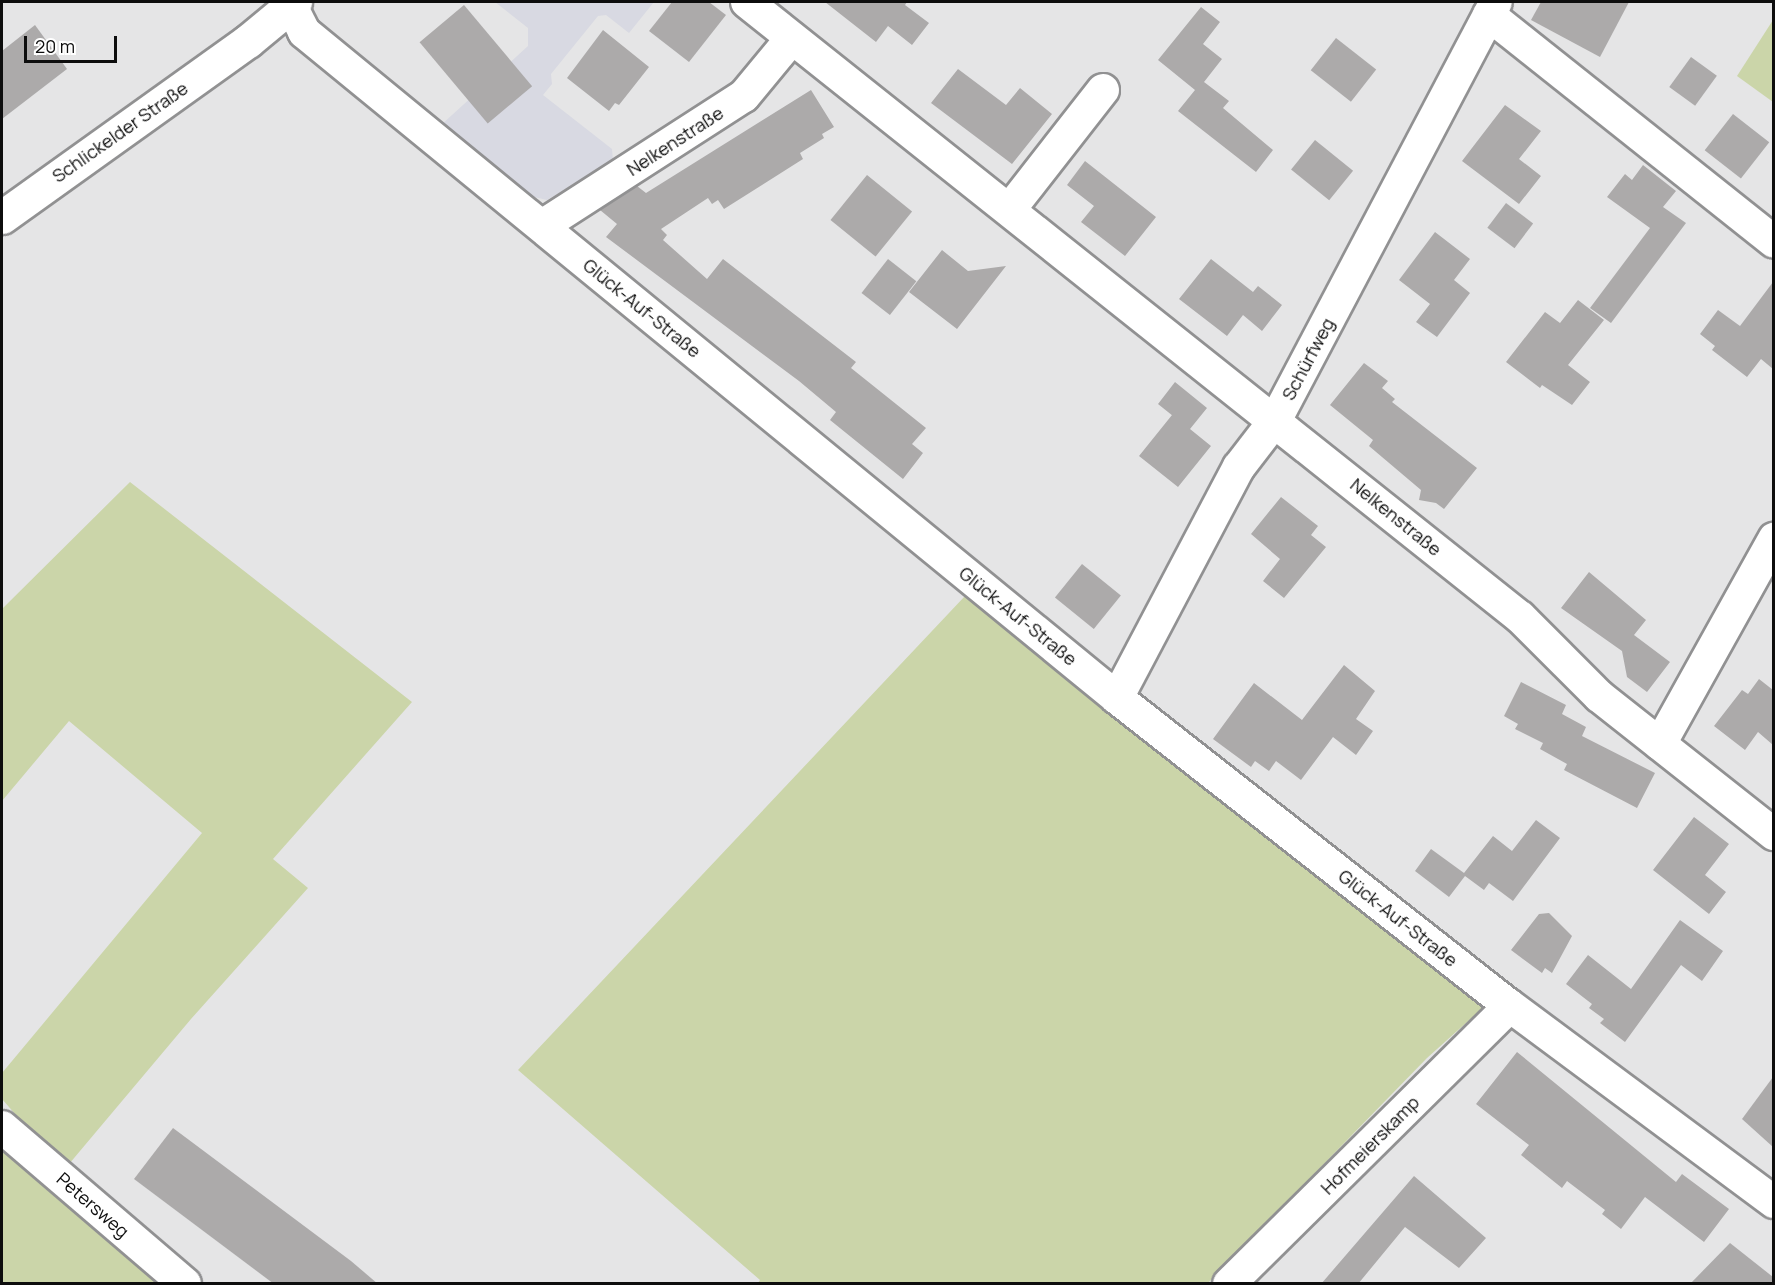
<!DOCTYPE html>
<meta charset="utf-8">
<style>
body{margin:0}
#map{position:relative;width:1775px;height:1285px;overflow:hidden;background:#e5e5e6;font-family:Manrope,sans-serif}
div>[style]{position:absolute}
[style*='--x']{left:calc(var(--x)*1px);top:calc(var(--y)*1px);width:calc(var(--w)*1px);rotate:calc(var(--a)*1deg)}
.built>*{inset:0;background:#d8d9e2}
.green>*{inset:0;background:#cbd5a9}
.building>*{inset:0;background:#acaaaa;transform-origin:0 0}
.roads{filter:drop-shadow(2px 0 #919192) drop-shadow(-2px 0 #919192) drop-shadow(0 2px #919192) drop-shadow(0 -2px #919192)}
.minor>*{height:32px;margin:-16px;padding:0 16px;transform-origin:16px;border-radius:16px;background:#fff}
.secondary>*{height:33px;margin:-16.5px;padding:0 16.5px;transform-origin:16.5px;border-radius:16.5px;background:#fff}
span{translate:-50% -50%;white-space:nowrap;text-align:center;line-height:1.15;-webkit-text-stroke:5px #fff;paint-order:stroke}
.street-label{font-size:18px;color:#0d0d0d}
.frame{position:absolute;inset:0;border:3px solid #0d0d0d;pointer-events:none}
.scale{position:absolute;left:24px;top:36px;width:93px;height:27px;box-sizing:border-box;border:3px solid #0d0d0d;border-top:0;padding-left:8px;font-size:18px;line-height:21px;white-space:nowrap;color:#0d0d0d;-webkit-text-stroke:4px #fff;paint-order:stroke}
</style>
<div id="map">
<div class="built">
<i style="clip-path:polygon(495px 2px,654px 2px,629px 33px,606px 15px,598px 16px,551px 74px,552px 84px,543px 95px,612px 149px,613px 161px,547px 200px,526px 195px,441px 125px,528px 46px,528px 28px)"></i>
</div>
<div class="green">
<i style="clip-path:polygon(1773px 20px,1774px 102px,1773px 102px,1737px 76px)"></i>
<i style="clip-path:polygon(130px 482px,412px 702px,273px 859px,308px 888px,191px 1019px,64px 1170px,2px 1099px,2px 1073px,202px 833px,69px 721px,2px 801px,2px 609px)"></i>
<i style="clip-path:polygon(965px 596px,1485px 1006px,1427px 1058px,1208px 1283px,758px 1283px,760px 1280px,518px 1070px)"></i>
<i style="clip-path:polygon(2px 1138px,171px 1283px,2px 1283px)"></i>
</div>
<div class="building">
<i style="clip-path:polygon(672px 2px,709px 2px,726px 15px,689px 62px,649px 31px)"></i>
<i style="clip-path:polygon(825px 2px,907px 2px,905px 5px,929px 23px,912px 45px,888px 26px,876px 42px)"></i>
<i style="clip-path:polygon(1541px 2px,1629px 2px,1600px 57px,1531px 20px)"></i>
<i style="left:464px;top:5px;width:106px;height:58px;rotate:50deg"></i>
<i style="clip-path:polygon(1201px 7px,1220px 22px,1203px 44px,1222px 59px,1204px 82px,1229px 101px,1223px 108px,1273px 150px,1256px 172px,1178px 111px,1195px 90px,1158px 60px)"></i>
<i style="clip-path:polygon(35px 25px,67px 69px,2px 119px,2px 51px)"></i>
<i style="clip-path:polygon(603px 30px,649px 67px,619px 105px,615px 103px,609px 111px,567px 78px)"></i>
<i style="left:1336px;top:38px;width:51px;height:41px;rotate:38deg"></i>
<i style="left:1691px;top:57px;width:32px;height:37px;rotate:36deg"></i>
<i style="clip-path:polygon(958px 69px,1006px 105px,1020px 88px,1052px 114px,1012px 164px,931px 103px)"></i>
<i style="clip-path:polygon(811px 90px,834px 127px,822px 134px,824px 138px,800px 153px,803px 159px,724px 209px,718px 200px,712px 204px,708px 198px,661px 229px,667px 235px,663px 240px,707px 279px,723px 259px,856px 362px,851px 368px,926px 428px,912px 444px,923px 453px,903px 479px,830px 420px,836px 412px,799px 381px,606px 237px,617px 224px,600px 210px,637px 186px,646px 193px)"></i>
<i style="clip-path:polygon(1505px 105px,1541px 131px,1519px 159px,1541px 176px,1519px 204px,1462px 161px)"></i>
<i style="left:1733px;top:114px;width:46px;height:46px;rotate:38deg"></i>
<i style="left:1315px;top:140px;width:49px;height:38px;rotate:39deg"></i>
<i style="clip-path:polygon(1085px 161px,1156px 217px,1125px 256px,1081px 222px,1094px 206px,1067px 185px)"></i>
<i style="clip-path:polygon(1643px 165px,1676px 191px,1663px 207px,1686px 223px,1611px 323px,1590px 308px,1650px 228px,1607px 197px,1625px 174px,1632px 180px)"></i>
<i style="left:867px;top:175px;width:58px;height:58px;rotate:39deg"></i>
<i style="left:1506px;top:203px;width:34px;height:31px;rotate:37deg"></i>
<i style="clip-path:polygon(1435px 232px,1470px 259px,1454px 280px,1470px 293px,1437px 337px,1416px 322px,1430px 304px,1399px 280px)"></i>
<i style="clip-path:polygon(942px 250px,968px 271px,1006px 266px,957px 329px,909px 292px)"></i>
<i style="left:888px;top:259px;width:36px;height:43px;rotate:38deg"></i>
<i style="clip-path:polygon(1211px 259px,1253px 292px,1258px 286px,1282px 305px,1262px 331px,1243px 315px,1227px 336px,1179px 299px)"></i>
<i style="clip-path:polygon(1773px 282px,1773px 369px,1761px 359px,1747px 377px,1712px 350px,1715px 346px,1700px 334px,1718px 310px,1740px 326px)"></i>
<i style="clip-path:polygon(1578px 300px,1604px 320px,1568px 365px,1590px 382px,1572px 405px,1542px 385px,1540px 388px,1506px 362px,1545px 312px,1560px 323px)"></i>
<i style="clip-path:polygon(1364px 363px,1388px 381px,1382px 388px,1395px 399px,1392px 402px,1477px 468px,1444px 509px,1436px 503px,1419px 500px,1421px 490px,1369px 446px,1373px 440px,1330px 405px)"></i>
<i style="clip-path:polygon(1175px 382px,1207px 408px,1190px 429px,1211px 446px,1178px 487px,1139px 456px,1172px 415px,1178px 420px,1158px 404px)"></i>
<i style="clip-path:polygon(1281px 497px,1318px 526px,1311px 535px,1326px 547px,1284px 598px,1263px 581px,1280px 559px,1251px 534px)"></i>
<i style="left:1082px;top:564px;width:50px;height:43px;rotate:39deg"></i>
<i style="clip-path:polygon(1589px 572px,1646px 620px,1634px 635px,1670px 662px,1647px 692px,1627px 677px,1622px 651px,1561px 608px)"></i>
<i style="clip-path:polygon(1344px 665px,1375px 691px,1356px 719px,1373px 731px,1356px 755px,1333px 737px,1301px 780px,1276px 761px,1269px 771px,1255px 761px,1251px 767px,1213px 739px,1254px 683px,1302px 720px)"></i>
<i style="clip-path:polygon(1759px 679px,1773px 690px,1773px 745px,1758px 732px,1745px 750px,1714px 726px,1742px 690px,1748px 694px)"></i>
<i style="clip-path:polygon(1521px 682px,1566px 705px,1562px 714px,1586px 727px,1582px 736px,1655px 773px,1637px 808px,1564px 770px,1567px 764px,1540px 749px,1543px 743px,1515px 729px,1518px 724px,1504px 716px)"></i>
<i style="clip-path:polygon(1694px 817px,1729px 844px,1705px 875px,1726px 892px,1709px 914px,1653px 870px)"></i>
<i style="clip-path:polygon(1536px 820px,1560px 838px,1513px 901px,1489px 883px,1484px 890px,1465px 876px,1449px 897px,1415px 871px,1431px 849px,1464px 873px,1493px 836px,1512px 851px)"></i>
<i style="clip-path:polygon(1549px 913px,1572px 936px,1552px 973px,1545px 968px,1542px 973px,1511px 950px,1539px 914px)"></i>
<i style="clip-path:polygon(1680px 920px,1723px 951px,1702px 981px,1681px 965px,1625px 1042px,1600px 1023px,1604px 1019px,1589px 1008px,1592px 1004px,1566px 984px,1588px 955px,1631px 989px)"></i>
<i style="clip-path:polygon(1517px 1052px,1676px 1182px,1682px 1174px,1729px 1209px,1704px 1242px,1645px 1197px,1621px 1229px,1602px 1214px,1605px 1210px,1567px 1181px,1562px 1188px,1521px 1155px,1529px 1145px,1476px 1104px)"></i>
<i style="clip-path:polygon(1773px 1077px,1773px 1147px,1742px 1119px)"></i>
<i style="clip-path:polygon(173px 1128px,351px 1261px,378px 1284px,274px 1284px,134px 1179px)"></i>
<i style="clip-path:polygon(1414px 1176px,1486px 1238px,1459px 1268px,1405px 1227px,1358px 1284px,1321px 1284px)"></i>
<i style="clip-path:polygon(1730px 1243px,1773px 1277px,1773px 1284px,1690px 1284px)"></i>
</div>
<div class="roads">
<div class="minor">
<i style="--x:289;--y:2;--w:34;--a:63"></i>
<i style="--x:304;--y:32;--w:1051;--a:39.32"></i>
<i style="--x:1117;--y:698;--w:499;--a:38.1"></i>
<i style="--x:1510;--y:1006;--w:329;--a:36.6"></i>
<i style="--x:747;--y:2;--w:988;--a:38.51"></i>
<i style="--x:1520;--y:617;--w:112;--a:45"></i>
<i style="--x:1599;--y:696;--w:223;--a:38.3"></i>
<i style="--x:1489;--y:15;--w:364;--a:38.5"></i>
<i style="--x:1010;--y:209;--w:151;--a:-52"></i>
<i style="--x:542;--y:226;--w:240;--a:-32.8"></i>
<i style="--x:744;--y:96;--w:75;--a:-50.4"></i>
<i style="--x:1117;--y:698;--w:261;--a:-62.2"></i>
<i style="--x:1239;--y:467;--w:61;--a:-52.4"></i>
<i style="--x:1276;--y:419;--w:471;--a:-62.2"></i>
<i style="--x:1660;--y:744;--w:235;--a:-60.9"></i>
<i style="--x:2;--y:1127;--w:241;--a:40.6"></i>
<i style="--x:1229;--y:1284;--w:395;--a:-44.7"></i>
</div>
<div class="secondary">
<i style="--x:2;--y:217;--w:302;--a:-35.6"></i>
<i style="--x:248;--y:41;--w:61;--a:-39.7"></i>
</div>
</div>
<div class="street-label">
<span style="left:120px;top:132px;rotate:-35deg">Schlickelder Straße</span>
<span style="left:675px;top:141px;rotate:-33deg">Nelkenstraße</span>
<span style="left:642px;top:308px;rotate:39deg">Glück-Auf-Straße</span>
<span style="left:1308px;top:359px;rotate:-62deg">Schürfweg</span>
<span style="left:1396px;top:517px;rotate:39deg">Nelkenstraße</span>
<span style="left:1018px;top:616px;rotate:39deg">Glück-Auf-Straße</span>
<span style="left:1398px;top:918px;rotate:38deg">Glück-Auf-Straße</span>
<span style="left:1370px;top:1145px;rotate:-45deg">Hofmeierskamp</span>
<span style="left:93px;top:1205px;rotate:41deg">Petersweg</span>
</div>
<div class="frame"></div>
<div class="scale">20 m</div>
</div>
